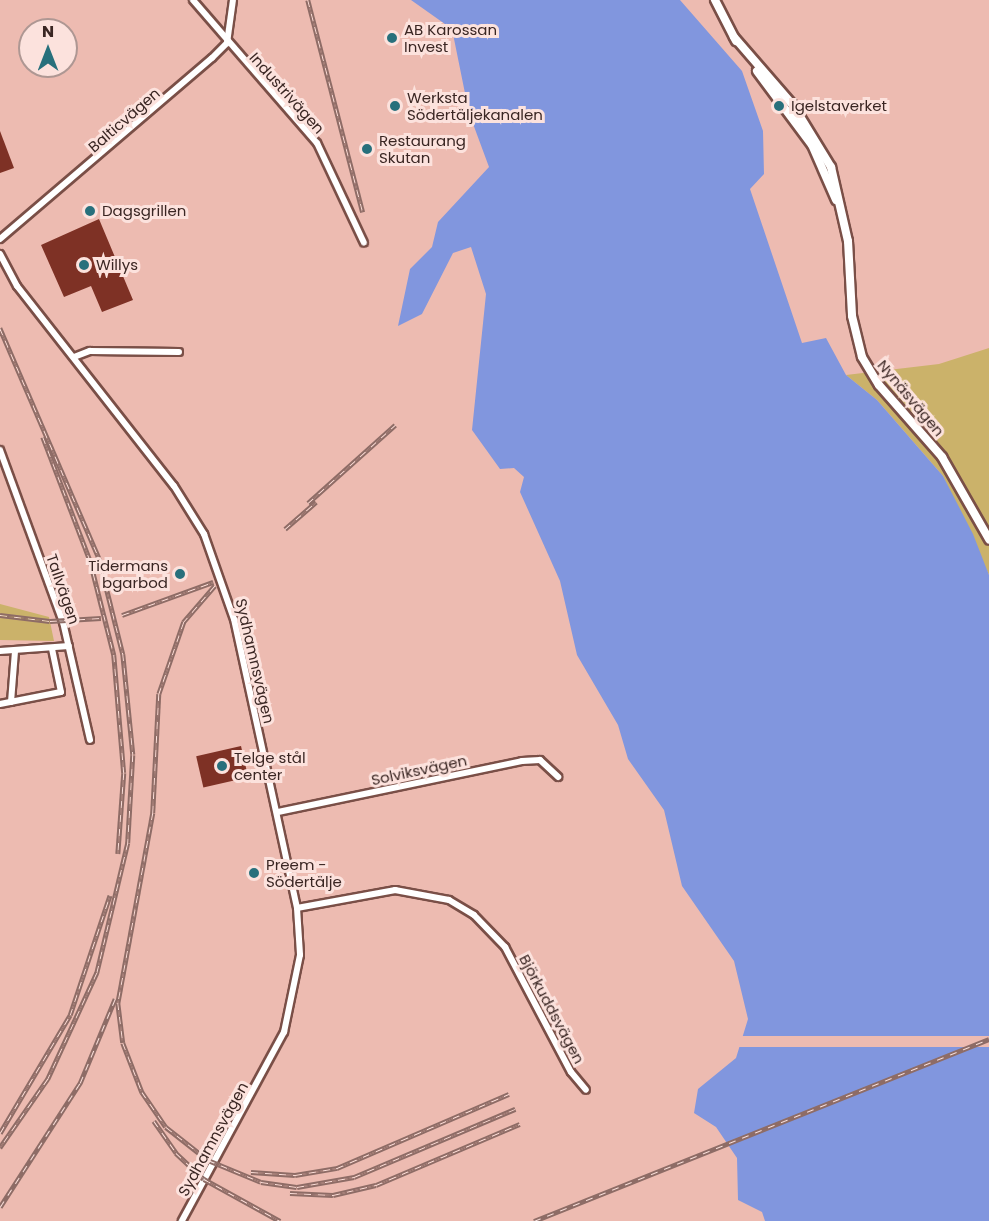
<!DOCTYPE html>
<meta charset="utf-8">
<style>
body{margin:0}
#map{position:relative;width:989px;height:1221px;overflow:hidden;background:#edbbb1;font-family:Poppins,sans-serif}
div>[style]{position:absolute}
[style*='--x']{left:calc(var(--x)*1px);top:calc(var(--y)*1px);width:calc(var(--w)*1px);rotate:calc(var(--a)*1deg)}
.green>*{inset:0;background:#cbb26a}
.water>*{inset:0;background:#8196de}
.pier>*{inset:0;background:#edbbb1;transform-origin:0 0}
.building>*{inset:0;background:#7e3125;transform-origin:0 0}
.roads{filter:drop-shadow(2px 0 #7a4f47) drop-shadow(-2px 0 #7a4f47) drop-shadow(0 2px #7a4f47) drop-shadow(0 -2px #7a4f47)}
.street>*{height:6px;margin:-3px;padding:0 3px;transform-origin:3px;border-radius:3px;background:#fff}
.secondary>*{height:8px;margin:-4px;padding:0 4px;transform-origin:4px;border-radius:4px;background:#fff}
.rail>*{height:4.5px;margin-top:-2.25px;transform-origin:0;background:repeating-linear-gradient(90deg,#fce2dd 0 7px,#8e6c66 0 14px);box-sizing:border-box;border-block:2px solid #8e6c66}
.dots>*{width:16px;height:16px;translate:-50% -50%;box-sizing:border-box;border:3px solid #fce2dd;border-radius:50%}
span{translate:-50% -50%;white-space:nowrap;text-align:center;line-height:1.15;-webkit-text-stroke:6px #fce2dd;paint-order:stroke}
.poi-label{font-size:15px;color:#3a2623}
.left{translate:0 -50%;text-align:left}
.right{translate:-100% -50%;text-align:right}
.street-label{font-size:15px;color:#3a2623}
.north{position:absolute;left:18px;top:18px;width:60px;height:60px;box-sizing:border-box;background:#fce2dd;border:2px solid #ae9793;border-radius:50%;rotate:0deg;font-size:16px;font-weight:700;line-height:24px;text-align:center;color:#3a2623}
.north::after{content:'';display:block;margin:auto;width:21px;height:27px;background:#28707c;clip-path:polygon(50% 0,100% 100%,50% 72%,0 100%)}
</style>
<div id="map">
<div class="green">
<i style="clip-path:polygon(989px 348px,989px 575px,943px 476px,877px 400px,846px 375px,939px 364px)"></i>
<i style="clip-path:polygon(0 604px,49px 617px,54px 641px,0 640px)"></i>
</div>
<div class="water">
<i style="clip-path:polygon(411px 0,680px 0,742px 71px,763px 131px,764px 174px,750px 189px,802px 343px,826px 338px,846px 375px,877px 400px,943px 476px,973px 534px,989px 575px,989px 1221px,765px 1221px,762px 1212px,738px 1200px,737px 1158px,716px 1127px,694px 1113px,698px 1089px,736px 1058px,748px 1019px,734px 961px,682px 886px,664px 810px,628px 759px,618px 725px,577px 655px,560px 581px,520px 492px,524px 477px,514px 468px,500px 469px,472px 430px,486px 294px,471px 247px,453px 253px,422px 314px,398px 326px,410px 269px,432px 247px,438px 222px,489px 167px,469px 113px,452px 29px)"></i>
</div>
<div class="pier">
<i style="left:989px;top:1036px;width:11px;height:287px;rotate:90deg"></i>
</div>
<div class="building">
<i style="clip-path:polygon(0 131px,14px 168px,0 173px)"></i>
<i style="clip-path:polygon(99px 219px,133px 300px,102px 312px,91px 286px,64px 297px,41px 245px)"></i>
<i style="left:241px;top:746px;width:32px;height:46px;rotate:77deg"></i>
</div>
<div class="roads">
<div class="street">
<i style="--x:193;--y:0;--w:189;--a:49.1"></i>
<i style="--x:317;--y:143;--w:110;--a:64.8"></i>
<i style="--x:0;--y:239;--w:279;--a:-40.5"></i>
<i style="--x:212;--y:58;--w:21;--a:-45"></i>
<i style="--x:227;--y:43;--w:43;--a:-82.1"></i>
<i style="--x:0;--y:254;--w:36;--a:62"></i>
<i style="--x:17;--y:286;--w:254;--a:51.9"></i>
<i style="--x:174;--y:486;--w:57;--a:58"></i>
<i style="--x:204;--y:534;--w:90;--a:70.6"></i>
<i style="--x:234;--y:619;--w:296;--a:77.7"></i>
<i style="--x:297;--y:908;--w:47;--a:86.3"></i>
<i style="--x:300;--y:955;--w:79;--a:101.7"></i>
<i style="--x:284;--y:1032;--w:215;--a:118.4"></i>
<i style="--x:74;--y:357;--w:17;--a:-21"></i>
<i style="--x:90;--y:351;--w:89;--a:0.6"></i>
<i style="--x:0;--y:450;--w:183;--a:69.9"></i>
<i style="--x:63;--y:622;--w:121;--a:77.1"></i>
<i style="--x:0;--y:651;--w:69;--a:-4.1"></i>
<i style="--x:11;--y:702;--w:51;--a:-85.5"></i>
<i style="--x:0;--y:704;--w:62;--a:-11.1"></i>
<i style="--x:61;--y:692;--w:44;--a:-101.8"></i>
<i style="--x:278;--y:812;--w:249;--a:-11.8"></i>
<i style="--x:522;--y:761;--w:18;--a:-3"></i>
<i style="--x:540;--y:760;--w:25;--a:43"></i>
<i style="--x:297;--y:908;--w:100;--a:-10.4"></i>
<i style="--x:395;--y:890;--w:55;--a:10.5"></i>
<i style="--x:449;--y:900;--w:29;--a:31"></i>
<i style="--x:474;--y:915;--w:45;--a:45.9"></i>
<i style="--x:505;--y:947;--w:141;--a:62.2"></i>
<i style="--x:571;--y:1072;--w:23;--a:50"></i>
</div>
<div class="secondary">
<i style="--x:715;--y:0;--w:46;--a:62.9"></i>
<i style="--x:734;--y:37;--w:90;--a:49.1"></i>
<i style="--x:793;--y:105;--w:73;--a:58.5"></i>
<i style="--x:831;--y:167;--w:76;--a:77.1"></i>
<i style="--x:848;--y:241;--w:75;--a:86.9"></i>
<i style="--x:852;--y:316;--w:42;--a:76.3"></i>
<i style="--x:862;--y:357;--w:33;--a:59"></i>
<i style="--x:879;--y:385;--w:96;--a:48.8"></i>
<i style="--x:942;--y:457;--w:95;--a:60.2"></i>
<i style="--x:757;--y:71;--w:92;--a:53.4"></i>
<i style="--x:812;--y:145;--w:60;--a:66.4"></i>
</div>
</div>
<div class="rail">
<i style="--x:308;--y:0;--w:219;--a:75.5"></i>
<i style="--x:0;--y:328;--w:250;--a:66.7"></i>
<i style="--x:99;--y:558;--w:99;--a:76"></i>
<i style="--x:123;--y:654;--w:101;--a:84.3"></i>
<i style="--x:133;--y:755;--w:88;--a:93.3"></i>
<i style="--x:128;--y:843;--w:134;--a:103.4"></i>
<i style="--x:97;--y:973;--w:117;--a:114.8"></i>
<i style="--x:48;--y:1079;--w:84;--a:124.8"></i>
<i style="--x:43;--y:437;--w:132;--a:69.1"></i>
<i style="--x:90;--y:560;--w:98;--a:75.8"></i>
<i style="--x:114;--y:655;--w:118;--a:85.2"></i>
<i style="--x:124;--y:773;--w:81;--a:94.2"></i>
<i style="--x:308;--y:503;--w:117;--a:-41.9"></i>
<i style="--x:285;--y:529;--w:41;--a:-41.1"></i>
<i style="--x:215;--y:586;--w:48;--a:130.7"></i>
<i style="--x:184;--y:622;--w:76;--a:109.1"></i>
<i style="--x:159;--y:694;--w:119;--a:92.9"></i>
<i style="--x:153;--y:813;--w:193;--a:100.4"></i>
<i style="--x:118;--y:1003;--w:40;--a:82.9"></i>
<i style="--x:123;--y:1043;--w:53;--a:68.8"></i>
<i style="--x:142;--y:1092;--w:42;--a:55.6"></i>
<i style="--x:166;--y:1127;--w:53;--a:38.2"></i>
<i style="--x:208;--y:1160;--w:57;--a:22.5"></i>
<i style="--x:261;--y:1182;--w:36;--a:8"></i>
<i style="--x:297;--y:1187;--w:58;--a:-10"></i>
<i style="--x:354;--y:1177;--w:175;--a:-22.9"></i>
<i style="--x:0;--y:615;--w:50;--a:6.8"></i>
<i style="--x:50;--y:621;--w:51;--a:-3.4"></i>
<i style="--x:122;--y:615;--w:97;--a:-19.9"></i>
<i style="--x:154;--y:1121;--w:39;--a:55"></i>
<i style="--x:176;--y:1153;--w:38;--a:43"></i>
<i style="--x:204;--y:1179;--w:87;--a:28.9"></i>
<i style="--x:0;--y:1133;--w:137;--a:-59.3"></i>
<i style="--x:70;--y:1015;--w:126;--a:-71.6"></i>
<i style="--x:251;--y:1172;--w:44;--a:3.9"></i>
<i style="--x:295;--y:1175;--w:43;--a:-9.5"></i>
<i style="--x:337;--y:1168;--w:187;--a:-23.3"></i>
<i style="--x:290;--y:1193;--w:43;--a:2.7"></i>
<i style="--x:333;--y:1195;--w:44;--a:-13.1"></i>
<i style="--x:376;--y:1185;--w:156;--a:-23"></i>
<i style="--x:0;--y:1207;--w:148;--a:-57.2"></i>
<i style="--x:80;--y:1083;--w:91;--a:-67.4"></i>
<i style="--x:534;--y:1221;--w:490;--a:-21.8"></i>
</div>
<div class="dots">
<i style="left:392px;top:38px;background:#28707c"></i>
<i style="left:395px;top:106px;background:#28707c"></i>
<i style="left:779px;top:106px;background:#28707c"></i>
<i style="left:367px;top:149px;background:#28707c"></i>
<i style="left:90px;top:211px;background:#28707c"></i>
<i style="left:84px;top:265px;background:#28707c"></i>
<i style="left:180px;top:574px;background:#28707c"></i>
<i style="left:222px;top:766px;background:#28707c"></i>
<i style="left:254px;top:873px;background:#28707c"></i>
</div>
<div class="poi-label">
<span class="left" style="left:404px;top:38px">AB Karossan<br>Invest</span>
<span class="left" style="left:407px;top:106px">Werksta<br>Södertäljekanalen</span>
<span class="left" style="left:791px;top:106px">Igelstaverket</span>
<span class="left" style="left:379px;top:149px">Restaurang<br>Skutan</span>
<span class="left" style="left:102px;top:211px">Dagsgrillen</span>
<span class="left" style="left:96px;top:265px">Willys</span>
<span class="right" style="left:168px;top:574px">Tidermans<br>bgarbod</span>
<span class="left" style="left:234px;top:766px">Telge stål<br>center</span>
<span class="left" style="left:266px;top:873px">Preem -<br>Södertälje</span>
</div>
<div class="street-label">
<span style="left:287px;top:93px;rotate:48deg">Industrivägen</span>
<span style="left:124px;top:120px;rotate:-41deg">Balticvägen</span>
<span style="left:911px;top:398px;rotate:50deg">Nynäsvägen</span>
<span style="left:63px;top:589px;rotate:71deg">Tallvägen</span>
<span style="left:255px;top:661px;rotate:77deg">Sydhamnsvägen</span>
<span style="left:419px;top:770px;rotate:-12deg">Solviksvägen</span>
<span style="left:552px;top:1009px;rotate:62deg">Björkuddsvägen</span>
<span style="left:213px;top:1139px;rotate:-61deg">Sydhamnsvägen</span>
</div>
<div class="north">N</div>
</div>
